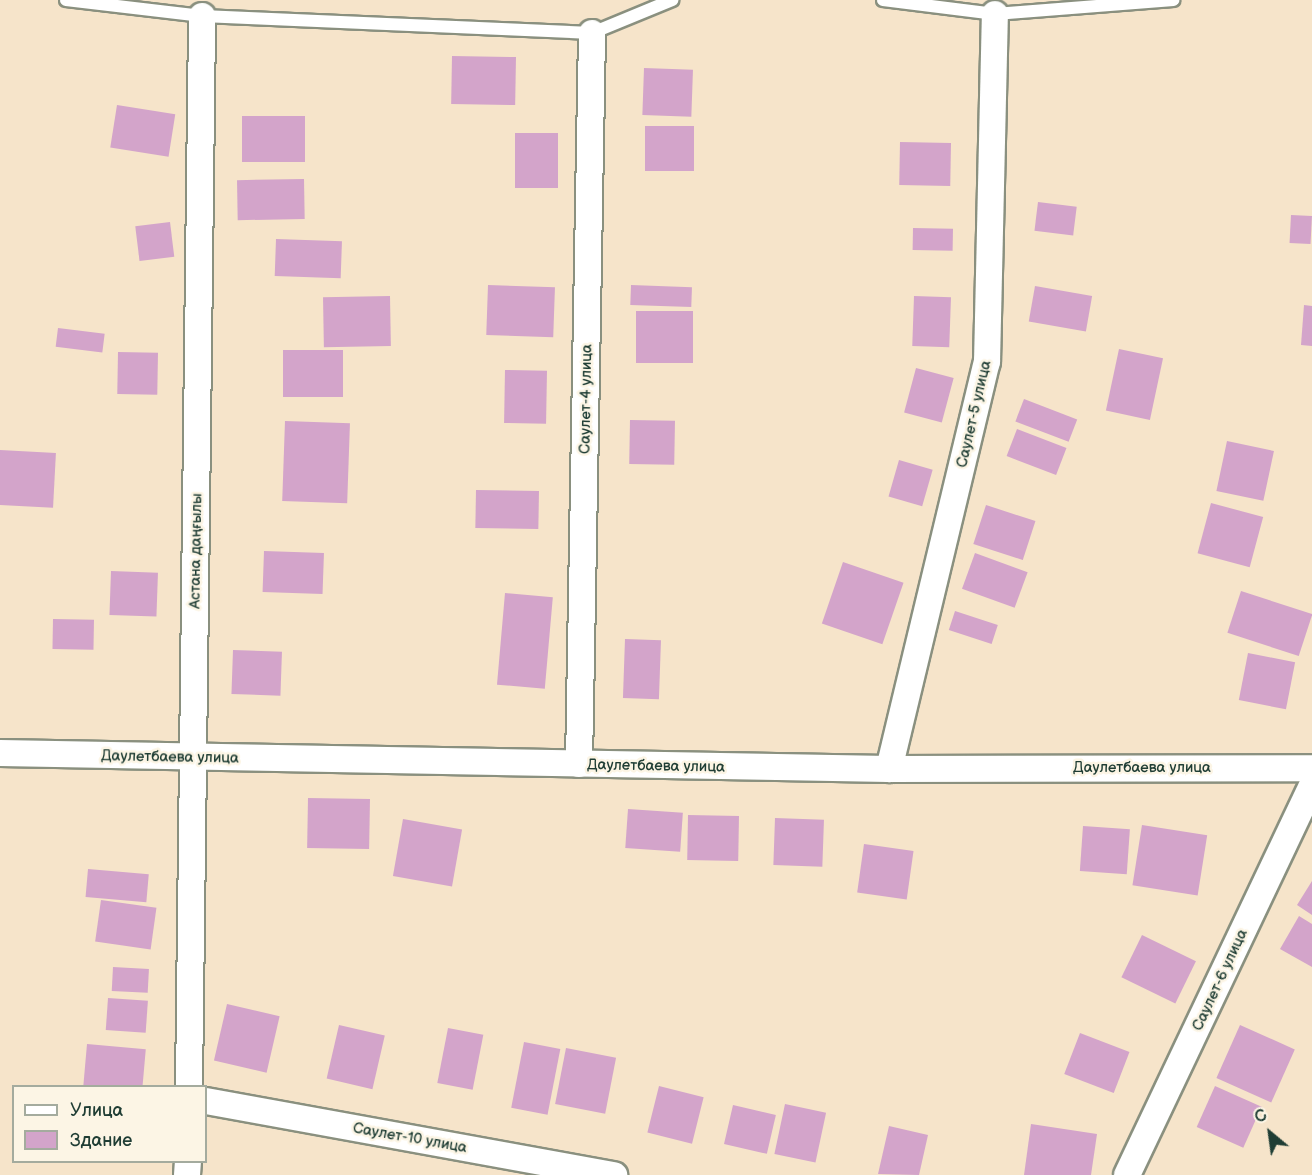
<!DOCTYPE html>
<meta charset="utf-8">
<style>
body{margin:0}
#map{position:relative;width:1312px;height:1175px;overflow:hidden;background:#f6e4ca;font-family:"Balsamiq Sans",sans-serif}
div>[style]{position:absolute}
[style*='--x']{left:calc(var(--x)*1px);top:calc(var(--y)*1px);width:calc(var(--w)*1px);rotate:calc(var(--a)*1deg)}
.building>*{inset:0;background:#d3a4ca;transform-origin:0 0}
.roads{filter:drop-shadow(2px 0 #8a907f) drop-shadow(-2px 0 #8a907f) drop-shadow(0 2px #8a907f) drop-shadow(0 -2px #8a907f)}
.lane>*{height:12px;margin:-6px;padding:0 6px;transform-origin:6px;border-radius:6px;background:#fff}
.street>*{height:26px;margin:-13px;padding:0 13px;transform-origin:13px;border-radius:13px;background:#fff}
span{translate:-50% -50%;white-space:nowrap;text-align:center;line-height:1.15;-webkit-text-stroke:5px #fcf5e5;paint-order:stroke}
.street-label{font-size:15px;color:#1f3d34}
.legend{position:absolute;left:12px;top:1085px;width:195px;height:78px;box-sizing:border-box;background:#fcf5e5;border:2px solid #a4ab9e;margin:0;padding:8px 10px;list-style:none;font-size:18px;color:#1f3d34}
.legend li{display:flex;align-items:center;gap:12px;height:30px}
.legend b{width:30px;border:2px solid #a4ab9e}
.north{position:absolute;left:1240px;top:1103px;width:60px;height:60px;-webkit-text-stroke:4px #fcf5e5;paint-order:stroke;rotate:331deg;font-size:16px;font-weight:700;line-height:24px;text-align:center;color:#1f3d34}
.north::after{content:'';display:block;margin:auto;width:21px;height:27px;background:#1f3d34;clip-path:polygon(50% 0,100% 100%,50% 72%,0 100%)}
</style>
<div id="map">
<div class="building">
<i style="left:452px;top:56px;width:64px;height:48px;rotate:1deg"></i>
<i style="left:644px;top:68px;width:49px;height:47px;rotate:2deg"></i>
<i style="left:117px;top:105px;width:59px;height:43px;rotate:9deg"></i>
<i style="left:242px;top:116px;width:63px;height:46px"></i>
<i style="left:645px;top:126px;width:49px;height:45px"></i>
<i style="left:515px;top:133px;width:43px;height:55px"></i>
<i style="left:900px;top:142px;width:51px;height:43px;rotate:1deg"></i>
<i style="left:304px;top:179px;width:40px;height:67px;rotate:89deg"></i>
<i style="left:1038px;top:202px;width:39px;height:29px;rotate:7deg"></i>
<i style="left:1291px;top:215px;width:21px;height:28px;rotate:3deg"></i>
<i style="left:170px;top:222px;width:35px;height:35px;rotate:83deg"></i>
<i style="left:913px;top:228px;width:40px;height:22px;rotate:1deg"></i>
<i style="left:276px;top:239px;width:66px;height:37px;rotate:2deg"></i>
<i style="left:488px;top:285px;width:67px;height:50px;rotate:2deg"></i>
<i style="left:631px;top:285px;width:61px;height:20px;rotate:2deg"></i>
<i style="left:1035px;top:286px;width:58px;height:36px;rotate:10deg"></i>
<i style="left:390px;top:296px;width:50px;height:67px;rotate:89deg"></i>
<i style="left:914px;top:296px;width:37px;height:50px;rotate:2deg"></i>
<i style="clip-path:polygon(1304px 305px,1312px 306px,1312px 346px,1301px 345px)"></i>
<i style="left:636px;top:311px;width:57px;height:52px"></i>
<i style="left:58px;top:328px;width:47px;height:19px;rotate:7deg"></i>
<i style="left:1119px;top:349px;width:45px;height:63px;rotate:12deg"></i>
<i style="left:343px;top:350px;width:47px;height:60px;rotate:90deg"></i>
<i style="left:118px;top:352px;width:40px;height:42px;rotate:1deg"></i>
<i style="left:916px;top:368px;width:39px;height:46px;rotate:15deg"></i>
<i style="left:505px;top:370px;width:42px;height:53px;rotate:1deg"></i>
<i style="left:1024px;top:399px;width:57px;height:24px;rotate:21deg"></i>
<i style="left:630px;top:420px;width:45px;height:44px;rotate:1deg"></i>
<i style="left:285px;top:421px;width:65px;height:80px;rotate:2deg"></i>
<i style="left:1017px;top:429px;width:53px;height:29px;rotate:21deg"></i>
<i style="left:1227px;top:441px;width:48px;height:51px;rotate:12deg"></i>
<i style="left:0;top:450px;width:56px;height:55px;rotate:3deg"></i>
<i style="left:899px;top:460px;width:35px;height:38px;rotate:16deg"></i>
<i style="left:476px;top:490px;width:63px;height:38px;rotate:1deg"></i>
<i style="left:1211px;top:503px;width:54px;height:52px;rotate:15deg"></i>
<i style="left:986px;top:505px;width:52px;height:41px;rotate:18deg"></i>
<i style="left:264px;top:551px;width:60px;height:41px;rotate:2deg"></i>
<i style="left:975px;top:553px;width:56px;height:38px;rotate:20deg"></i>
<i style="left:843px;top:562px;width:64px;height:65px;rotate:19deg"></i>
<i style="left:111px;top:571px;width:47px;height:44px;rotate:2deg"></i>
<i style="left:1241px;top:591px;width:75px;height:44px;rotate:18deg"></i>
<i style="left:505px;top:593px;width:48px;height:92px;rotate:5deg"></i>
<i style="left:955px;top:611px;width:45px;height:20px;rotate:18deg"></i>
<i style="left:53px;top:619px;width:41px;height:30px;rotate:1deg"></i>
<i style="left:625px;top:639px;width:36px;height:59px;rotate:2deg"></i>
<i style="left:233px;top:650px;width:49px;height:44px;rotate:2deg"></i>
<i style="left:1248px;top:653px;width:48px;height:48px;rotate:11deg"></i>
<i style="left:308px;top:798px;width:62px;height:50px;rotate:1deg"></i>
<i style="left:628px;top:809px;width:55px;height:39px;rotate:4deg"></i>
<i style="left:688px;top:815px;width:51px;height:45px;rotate:1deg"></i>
<i style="left:775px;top:818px;width:49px;height:47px;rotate:2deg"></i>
<i style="left:403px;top:819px;width:60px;height:58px;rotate:10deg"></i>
<i style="left:1142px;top:825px;width:66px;height:61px;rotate:9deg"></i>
<i style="left:1083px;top:826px;width:47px;height:45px;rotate:4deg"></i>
<i style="left:864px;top:844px;width:50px;height:49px;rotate:8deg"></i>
<i style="left:88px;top:869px;width:61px;height:28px;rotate:5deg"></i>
<i style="clip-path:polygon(1312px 881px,1312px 915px,1297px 905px)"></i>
<i style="left:101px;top:900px;width:56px;height:42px;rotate:8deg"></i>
<i style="clip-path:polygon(1299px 916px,1312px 924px,1312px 967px,1280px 949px)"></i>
<i style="left:1142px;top:935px;width:60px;height:47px;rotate:26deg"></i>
<i style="left:113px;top:967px;width:36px;height:24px;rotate:3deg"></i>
<i style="left:108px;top:998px;width:40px;height:32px;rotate:4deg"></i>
<i style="left:227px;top:1004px;width:54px;height:58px;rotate:13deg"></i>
<i style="left:339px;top:1025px;width:47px;height:55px;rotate:13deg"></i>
<i style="left:1240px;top:1025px;width:60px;height:58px;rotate:24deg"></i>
<i style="left:448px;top:1028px;width:36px;height:56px;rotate:11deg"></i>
<i style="left:1080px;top:1033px;width:53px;height:44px;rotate:21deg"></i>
<i style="left:524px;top:1042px;width:37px;height:67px;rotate:11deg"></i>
<i style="left:87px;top:1044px;width:59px;height:42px;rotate:5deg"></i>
<i style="left:566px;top:1048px;width:51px;height:57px;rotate:11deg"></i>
<i style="left:659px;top:1086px;width:46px;height:48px;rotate:14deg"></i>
<i style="left:1215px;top:1086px;width:51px;height:45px;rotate:24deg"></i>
<i style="left:785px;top:1104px;width:42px;height:51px;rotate:12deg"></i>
<i style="left:733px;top:1105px;width:44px;height:40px;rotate:13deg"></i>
<i style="clip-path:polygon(1031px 1124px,1097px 1134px,1091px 1175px,1024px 1175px)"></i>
<i style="clip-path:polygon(889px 1126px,928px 1135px,919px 1175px,878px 1174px)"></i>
</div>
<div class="roads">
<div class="lane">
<i style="--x:66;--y:0;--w:137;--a:6.7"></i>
<i style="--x:202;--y:16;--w:390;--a:2.5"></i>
<i style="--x:592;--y:33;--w:87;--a:-22.4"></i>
<i style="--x:883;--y:0;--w:113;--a:7.1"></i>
<i style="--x:995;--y:14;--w:179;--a:-4.5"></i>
</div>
<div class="street">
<i style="--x:0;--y:753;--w:889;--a:1.03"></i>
<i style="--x:889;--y:769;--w:423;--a:-0.1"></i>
<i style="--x:579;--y:764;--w:731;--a:-88.98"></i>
<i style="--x:889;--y:769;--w:419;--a:-76.5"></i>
<i style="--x:987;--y:362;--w:348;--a:-88.7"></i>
<i style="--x:189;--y:1086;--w:1070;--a:-89.3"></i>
<i style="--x:206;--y:1101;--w:415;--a:10.3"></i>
<i style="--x:187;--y:1175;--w:13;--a:-86"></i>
<i style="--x:1127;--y:1175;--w:432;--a:-64.6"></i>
</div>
</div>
<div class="street-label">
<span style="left:586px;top:399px;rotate:-89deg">Саулет-4 улица</span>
<span style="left:974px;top:414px;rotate:-77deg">Саулет-5 улица</span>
<span style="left:196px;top:551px;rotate:-89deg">Астана даңғылы</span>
<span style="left:170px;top:757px;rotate:1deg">Даулетбаева улица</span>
<span style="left:656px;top:766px;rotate:1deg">Даулетбаева улица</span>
<span style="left:1142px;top:768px">Даулетбаева улица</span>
<span style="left:1220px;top:980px;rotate:-65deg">Саулет-6 улица</span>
<span style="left:410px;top:1138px;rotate:10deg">Саулет-10 улица</span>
</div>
<ul class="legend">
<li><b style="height:8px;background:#fff"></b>Улица</li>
<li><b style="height:16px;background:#d3a4ca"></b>Здание</li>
</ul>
<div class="north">С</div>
</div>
